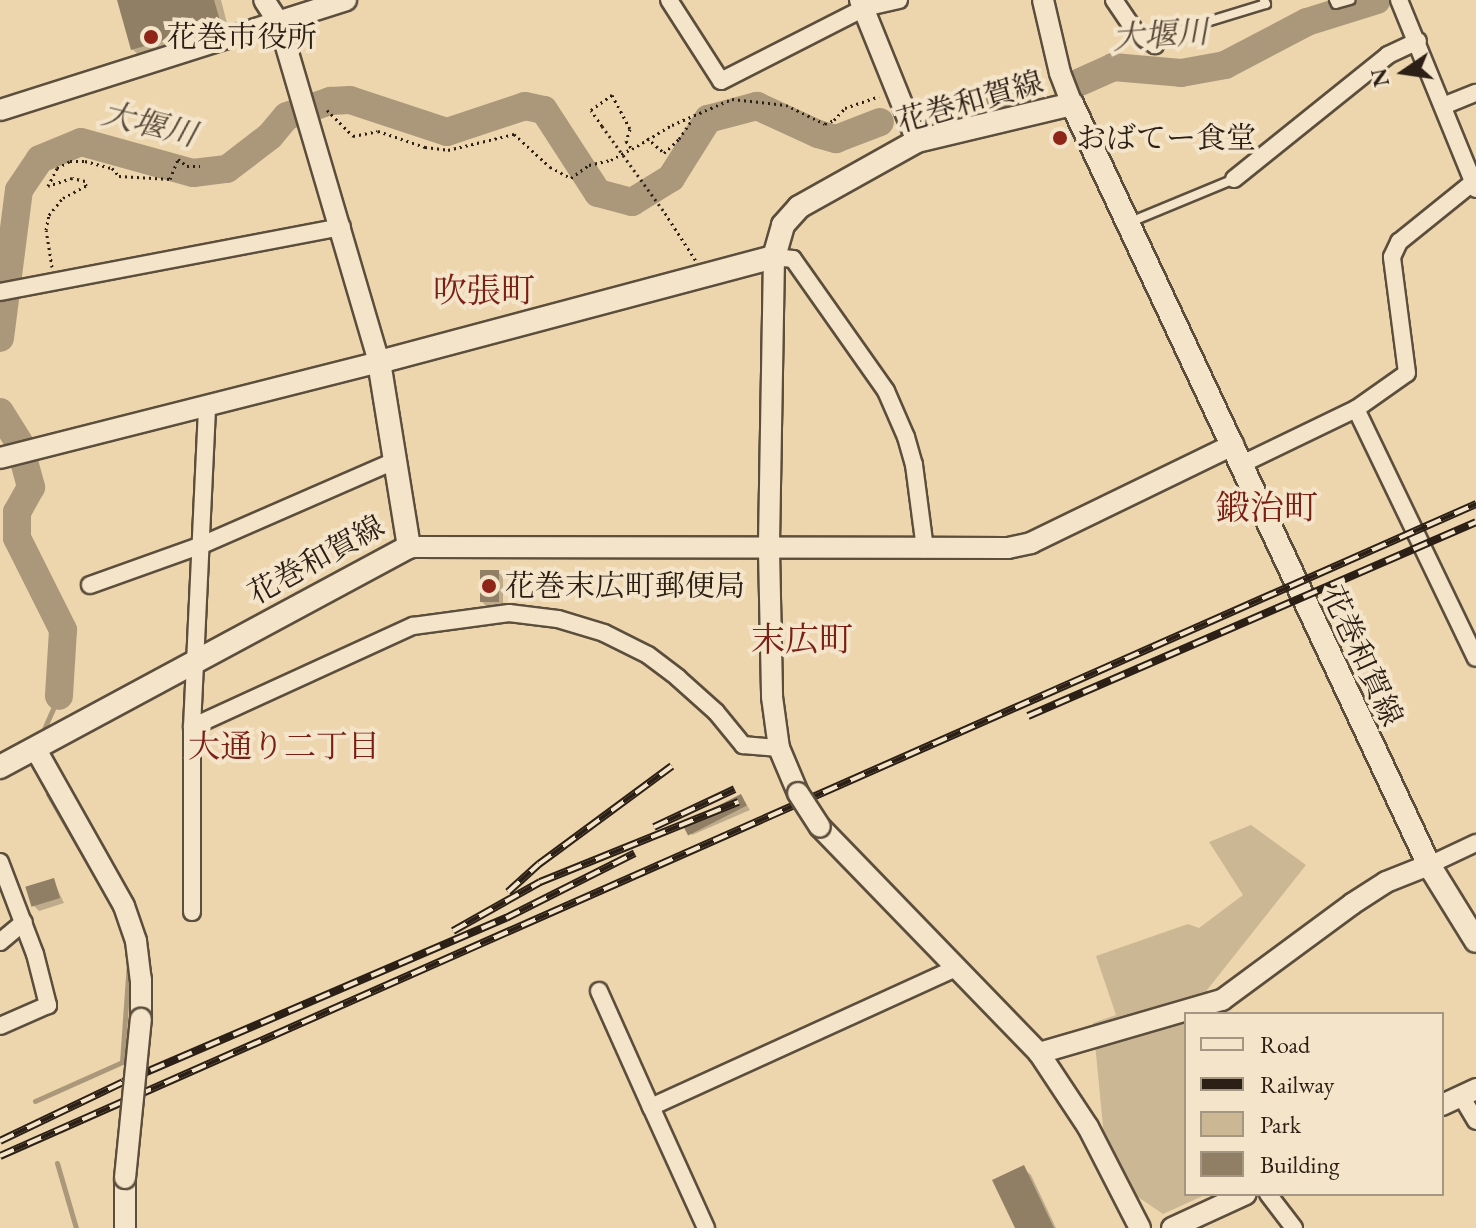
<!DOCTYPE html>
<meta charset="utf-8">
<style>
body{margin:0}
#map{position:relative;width:1476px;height:1228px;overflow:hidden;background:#edd6ae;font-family:"EB Garamond","Noto Serif JP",serif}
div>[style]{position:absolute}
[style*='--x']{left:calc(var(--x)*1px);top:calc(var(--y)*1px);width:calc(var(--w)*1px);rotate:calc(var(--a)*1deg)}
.green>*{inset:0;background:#ccb794}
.shadow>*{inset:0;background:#0003}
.stream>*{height:5px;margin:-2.5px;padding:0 2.5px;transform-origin:2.5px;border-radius:2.5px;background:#ab987a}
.river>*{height:28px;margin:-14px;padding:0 14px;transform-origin:14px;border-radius:14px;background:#ab987a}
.building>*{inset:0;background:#907f65;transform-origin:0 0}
.path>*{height:3px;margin-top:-1.5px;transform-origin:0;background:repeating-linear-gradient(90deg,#2c2016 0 2px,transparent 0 6px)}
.roads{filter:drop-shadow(2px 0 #5c4e3c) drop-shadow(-2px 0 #5c4e3c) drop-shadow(0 2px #5c4e3c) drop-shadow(0 -2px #5c4e3c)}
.service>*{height:8px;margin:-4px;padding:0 4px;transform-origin:4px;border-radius:4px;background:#f3e4ca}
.minor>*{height:16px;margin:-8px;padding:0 8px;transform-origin:8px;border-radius:8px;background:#f3e4ca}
.tertiary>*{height:20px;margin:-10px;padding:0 10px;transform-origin:10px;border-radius:10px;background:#f3e4ca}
.secondary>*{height:22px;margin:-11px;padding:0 11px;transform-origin:11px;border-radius:11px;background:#f3e4ca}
.rail>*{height:8px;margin-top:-4px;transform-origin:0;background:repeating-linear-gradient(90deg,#f3e4ca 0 15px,#2c2016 0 30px);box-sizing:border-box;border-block:2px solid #2c2016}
.path-bridge>*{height:3px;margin-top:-1.5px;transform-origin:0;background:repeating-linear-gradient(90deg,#2c2016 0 2px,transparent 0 6px)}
.bridges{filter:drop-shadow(2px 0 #5c4e3c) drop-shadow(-2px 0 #5c4e3c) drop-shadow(0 2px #5c4e3c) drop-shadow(0 -2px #5c4e3c)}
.tertiary-bridge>*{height:20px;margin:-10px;padding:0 10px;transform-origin:10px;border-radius:10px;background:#f3e4ca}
.dots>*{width:22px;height:22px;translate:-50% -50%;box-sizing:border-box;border:4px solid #f3e4ca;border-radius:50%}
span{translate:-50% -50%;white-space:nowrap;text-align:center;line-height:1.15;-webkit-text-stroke:8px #f3e4ca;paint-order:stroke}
.poi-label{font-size:30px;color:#2c2016}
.left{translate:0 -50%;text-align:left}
.street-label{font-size:30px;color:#2c2016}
.water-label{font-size:32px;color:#584a39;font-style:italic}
.neighbourhood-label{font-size:32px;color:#7a1f14}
.quarter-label{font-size:34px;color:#7a1f14}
.legend{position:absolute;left:1184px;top:1012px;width:260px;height:184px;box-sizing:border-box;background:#f3e4ca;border:2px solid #a39682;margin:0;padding:10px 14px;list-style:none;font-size:24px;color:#2c2016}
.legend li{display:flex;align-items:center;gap:16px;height:40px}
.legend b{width:40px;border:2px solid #a39682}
.north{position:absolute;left:1364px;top:32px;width:80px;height:80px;-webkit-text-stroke:6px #f3e4ca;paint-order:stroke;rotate:257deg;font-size:22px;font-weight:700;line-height:32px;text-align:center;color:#2c2016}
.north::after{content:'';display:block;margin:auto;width:28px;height:36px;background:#2c2016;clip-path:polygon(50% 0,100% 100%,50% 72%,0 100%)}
</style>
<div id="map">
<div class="green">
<i style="clip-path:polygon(1251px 825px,1306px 865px,1207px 990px,1213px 1014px,1186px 1014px,1186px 1194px,1207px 1194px,1163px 1214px,1135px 1195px,1104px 1137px,1093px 1023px,1116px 1015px,1096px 956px,1188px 924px,1199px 928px,1243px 895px,1209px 842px)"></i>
</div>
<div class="shadow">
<i style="clip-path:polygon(119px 0,221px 0,230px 35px,143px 59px,132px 49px)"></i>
<i style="clip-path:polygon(498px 572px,503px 577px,503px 606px,486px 606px,481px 601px)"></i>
<i style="clip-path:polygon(741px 796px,750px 810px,692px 835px,687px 830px)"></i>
<i style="clip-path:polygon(53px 880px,64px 903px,39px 911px,34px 906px)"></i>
<i style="clip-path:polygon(1023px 1168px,1031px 1175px,1056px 1228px,1017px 1228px)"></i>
</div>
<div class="stream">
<i style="--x:44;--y:729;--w:36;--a:-66"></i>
<i style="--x:48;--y:794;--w:124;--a:59.9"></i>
<i style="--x:35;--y:1101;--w:95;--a:-24.1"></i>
<i style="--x:122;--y:1062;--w:99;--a:-86"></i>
<i style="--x:57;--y:1163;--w:68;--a:73.7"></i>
</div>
<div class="river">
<i style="--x:1080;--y:82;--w:36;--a:-24"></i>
<i style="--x:1113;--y:67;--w:68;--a:5"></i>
<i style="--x:1181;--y:73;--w:45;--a:-10.3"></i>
<i style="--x:1225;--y:65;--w:93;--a:-27.7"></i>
<i style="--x:1307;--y:22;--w:73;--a:-17.4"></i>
<i style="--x:946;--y:111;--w:74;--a:-10.9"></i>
<i style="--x:0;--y:338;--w:149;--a:-82.7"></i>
<i style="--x:19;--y:190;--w:37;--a:-56"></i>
<i style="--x:40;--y:159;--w:44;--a:-22.5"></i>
<i style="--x:81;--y:142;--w:116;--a:15.5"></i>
<i style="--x:193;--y:173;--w:34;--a:-7"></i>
<i style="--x:227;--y:169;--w:54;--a:-37.5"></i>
<i style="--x:270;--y:136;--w:26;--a:-50"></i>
<i style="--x:287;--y:116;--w:46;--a:-19.2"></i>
<i style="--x:330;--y:101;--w:20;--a:-3"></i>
<i style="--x:350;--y:100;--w:102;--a:18.3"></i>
<i style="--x:447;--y:132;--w:82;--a:-18.4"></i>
<i style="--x:525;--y:106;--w:19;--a:12"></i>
<i style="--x:544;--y:110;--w:99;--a:57"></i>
<i style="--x:598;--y:193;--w:35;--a:15"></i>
<i style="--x:632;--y:202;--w:46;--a:-31.6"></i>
<i style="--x:671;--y:178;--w:70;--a:-57.9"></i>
<i style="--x:708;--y:119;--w:51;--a:-14.9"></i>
<i style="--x:757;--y:106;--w:67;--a:24.7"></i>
<i style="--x:818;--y:134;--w:19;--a:16"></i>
<i style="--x:836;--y:139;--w:47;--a:-21.1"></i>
<i style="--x:0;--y:412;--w:36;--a:58"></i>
<i style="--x:19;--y:443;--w:46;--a:74.7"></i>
<i style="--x:31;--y:487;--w:29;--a:119"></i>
<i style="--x:17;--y:512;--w:26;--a:90"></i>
<i style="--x:17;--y:538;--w:103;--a:63.4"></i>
<i style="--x:63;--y:630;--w:66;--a:93.5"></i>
</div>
<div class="building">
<i style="clip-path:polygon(117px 0,214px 0,221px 24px,131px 50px)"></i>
<i style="left:480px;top:570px;width:19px;height:32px"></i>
<i style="left:741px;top:794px;width:13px;height:66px;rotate:63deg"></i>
<i style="left:54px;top:878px;width:21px;height:30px;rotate:73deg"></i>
<i style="clip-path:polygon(1024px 1165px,1054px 1228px,1015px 1228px,992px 1180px)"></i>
</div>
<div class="path">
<i style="--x:327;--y:110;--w:37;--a:45"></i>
<i style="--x:353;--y:136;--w:25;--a:-11"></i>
<i style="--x:378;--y:131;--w:50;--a:18.8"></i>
<i style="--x:425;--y:147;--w:23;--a:7"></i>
<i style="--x:448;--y:150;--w:68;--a:-13.6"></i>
<i style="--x:514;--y:134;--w:49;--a:42.5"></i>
<i style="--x:550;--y:167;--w:24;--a:28"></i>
<i style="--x:571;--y:178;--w:22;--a:-36"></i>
<i style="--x:589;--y:165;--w:23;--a:-13"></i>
<i style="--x:611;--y:160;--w:23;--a:-29"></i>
<i style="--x:602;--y:126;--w:19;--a:-125"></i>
<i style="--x:591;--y:110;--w:26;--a:-36"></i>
<i style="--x:612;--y:95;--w:38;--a:62"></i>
<i style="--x:630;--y:129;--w:13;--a:108"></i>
<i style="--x:626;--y:141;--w:10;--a:53"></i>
<i style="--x:632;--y:149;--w:47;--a:-31"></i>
<i style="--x:672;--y:125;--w:65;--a:-23.4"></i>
<i style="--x:732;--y:99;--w:54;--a:6.3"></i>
<i style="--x:786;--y:105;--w:43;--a:26"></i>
<i style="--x:825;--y:124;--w:10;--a:-24"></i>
<i style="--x:834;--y:120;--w:16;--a:-47"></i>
<i style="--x:845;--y:108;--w:36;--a:-19"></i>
<i style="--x:647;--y:138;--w:23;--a:41"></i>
<i style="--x:664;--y:153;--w:21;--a:-43"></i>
<i style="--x:679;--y:139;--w:22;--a:-56"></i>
<i style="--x:665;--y:213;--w:57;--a:57.1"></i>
<i style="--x:52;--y:267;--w:37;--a:-99"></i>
<i style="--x:46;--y:230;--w:15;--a:-79"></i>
<i style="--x:49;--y:215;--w:22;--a:-51"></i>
<i style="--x:63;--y:198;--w:26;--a:-28"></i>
<i style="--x:86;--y:186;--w:5;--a:-101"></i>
<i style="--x:85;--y:181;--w:13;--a:-167"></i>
<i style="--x:72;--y:178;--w:25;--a:162"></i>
<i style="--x:48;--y:186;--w:20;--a:-63"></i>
<i style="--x:57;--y:168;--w:15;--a:-28"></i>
<i style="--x:70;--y:161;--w:15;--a:0"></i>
<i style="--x:85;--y:161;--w:28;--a:15"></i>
<i style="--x:112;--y:168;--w:11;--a:49"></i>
<i style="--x:119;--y:176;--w:51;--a:3.4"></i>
<i style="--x:170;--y:179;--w:22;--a:-68"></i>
<i style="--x:178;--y:159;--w:11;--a:38"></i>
<i style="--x:187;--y:166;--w:13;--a:0"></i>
</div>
<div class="roads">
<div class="service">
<i style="--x:1334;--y:0;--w:4;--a:63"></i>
<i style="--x:1336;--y:4;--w:15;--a:-16"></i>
<i style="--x:1148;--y:40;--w:123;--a:-17"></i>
<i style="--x:1266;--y:4;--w:4;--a:-117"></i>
<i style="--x:1128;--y:223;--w:115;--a:-22.5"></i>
</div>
<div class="minor">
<i style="--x:669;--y:0;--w:96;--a:57.3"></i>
<i style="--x:721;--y:81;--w:161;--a:-27"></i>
<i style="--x:864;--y:8;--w:36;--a:-13"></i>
<i style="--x:1114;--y:0;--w:36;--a:56"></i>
<i style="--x:1134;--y:30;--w:26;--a:36"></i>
<i style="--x:1399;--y:0;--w:204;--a:67.8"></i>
<i style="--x:1443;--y:106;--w:35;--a:-22"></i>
<i style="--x:1234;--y:179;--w:198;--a:-38.8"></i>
<i style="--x:1388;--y:55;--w:33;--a:-25"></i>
<i style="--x:774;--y:257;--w:19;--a:6"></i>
<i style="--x:793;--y:259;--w:161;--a:54.8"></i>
<i style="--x:886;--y:391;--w:50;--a:66.5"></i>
<i style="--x:906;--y:437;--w:29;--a:74"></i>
<i style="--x:914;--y:465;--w:85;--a:82.5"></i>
<i style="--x:0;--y:292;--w:348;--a:-10.8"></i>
<i style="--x:1356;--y:409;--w:276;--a:64.3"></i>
<i style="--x:1242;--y:464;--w:127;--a:-25.8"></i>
<i style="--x:1356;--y:409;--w:62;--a:-35.2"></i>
<i style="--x:1407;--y:373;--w:117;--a:-97.4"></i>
<i style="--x:1392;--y:257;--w:17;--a:-65"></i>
<i style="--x:1399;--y:242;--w:94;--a:-38.9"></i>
<i style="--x:90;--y:585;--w:119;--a:-19.7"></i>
<i style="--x:202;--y:545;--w:210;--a:-23.6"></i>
<i style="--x:192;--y:727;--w:243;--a:-24.6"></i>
<i style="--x:413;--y:626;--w:97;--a:-7.7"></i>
<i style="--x:509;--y:613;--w:49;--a:7"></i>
<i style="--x:558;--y:619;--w:48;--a:16.9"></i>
<i style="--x:604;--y:633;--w:49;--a:26.6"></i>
<i style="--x:648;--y:655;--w:38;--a:37"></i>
<i style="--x:678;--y:678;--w:51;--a:41.8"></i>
<i style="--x:716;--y:712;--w:43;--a:50.7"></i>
<i style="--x:743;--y:745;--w:36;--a:5"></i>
<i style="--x:0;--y:862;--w:98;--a:69.2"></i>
<i style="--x:35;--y:954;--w:53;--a:75.7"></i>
<i style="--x:48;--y:1005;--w:52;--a:156.4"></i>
<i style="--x:1429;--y:865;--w:52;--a:-25.1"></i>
<i style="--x:192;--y:912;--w:185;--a:-90"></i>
<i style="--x:192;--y:727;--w:320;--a:-87.3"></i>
<i style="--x:0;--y:942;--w:31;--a:-40"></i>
<i style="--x:599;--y:991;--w:127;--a:65.9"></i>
<i style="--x:1461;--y:1096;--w:29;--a:59"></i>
<i style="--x:1268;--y:1194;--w:43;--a:52.6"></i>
<i style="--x:706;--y:1228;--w:133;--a:-114.4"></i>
<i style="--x:651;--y:1107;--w:335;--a:-24.5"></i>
</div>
<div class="tertiary">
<i style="--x:860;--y:0;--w:152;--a:68"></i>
<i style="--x:1043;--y:0;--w:75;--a:76.9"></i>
<i style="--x:1060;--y:73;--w:33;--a:69"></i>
<i style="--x:0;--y:110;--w:363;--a:-17.6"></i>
<i style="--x:774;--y:257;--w:293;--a:91"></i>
<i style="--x:769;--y:550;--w:147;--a:88.8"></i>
<i style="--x:772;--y:697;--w:51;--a:82.2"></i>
<i style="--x:779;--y:748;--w:49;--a:67.1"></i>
<i style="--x:0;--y:458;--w:391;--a:-14.2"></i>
<i style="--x:379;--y:362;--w:353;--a:-106.4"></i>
<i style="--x:279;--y:23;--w:27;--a:-123"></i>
<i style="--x:409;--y:547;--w:599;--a:0.1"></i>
<i style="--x:1008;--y:548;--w:24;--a:-12"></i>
<i style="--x:1031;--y:543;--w:225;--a:-25.9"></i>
<i style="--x:35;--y:748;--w:181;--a:60.6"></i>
<i style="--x:124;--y:906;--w:37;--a:71"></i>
<i style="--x:136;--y:941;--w:38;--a:83"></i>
<i style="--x:141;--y:979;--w:40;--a:90"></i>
<i style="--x:820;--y:827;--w:315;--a:45.9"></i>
<i style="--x:1039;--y:1053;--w:89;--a:56.5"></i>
<i style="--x:1088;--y:1127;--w:114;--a:62.8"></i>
<i style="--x:1039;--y:1053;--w:191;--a:-16.2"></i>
<i style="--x:1222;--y:1000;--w:162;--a:-36.4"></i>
<i style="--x:1352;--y:904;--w:40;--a:-32.9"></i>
<i style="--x:1386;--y:882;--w:46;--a:-21.6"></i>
<i style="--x:1442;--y:1105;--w:38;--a:-25"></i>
<i style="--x:125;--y:1228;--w:50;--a:-90"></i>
<i style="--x:1172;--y:1228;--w:81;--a:-24.7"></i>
</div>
<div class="secondary">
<i style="--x:0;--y:767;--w:464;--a:-28.3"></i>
<i style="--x:409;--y:547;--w:187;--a:-99.2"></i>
<i style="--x:379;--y:362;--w:409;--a:-14.9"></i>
<i style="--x:774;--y:257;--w:33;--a:-74"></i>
<i style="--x:783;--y:225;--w:24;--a:-48"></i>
<i style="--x:799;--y:207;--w:135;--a:-29.2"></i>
<i style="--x:917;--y:141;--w:159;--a:-13.4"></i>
<i style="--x:1072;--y:104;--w:841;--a:64.87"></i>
<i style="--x:1429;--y:865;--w:89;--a:58.3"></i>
</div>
</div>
<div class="rail">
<i style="--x:1028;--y:716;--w:488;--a:-23.4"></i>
<i style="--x:654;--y:827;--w:89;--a:-25.1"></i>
<i style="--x:508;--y:892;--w:42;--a:-42.1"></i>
<i style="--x:539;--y:864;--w:165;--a:-36.4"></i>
<i style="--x:453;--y:931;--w:100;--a:-29.4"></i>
<i style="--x:540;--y:882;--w:214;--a:-22"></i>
<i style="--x:0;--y:1141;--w:136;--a:-25.6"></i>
<i style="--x:123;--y:1082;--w:417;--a:-23.2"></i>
<i style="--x:506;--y:918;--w:144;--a:-26.7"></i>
<i style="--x:0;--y:1156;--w:1614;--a:-23.83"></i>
</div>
<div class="path-bridge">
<i style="--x:602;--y:126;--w:107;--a:54.1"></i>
</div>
<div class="bridges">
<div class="tertiary-bridge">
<i style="--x:798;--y:793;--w:40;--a:57.1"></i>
<i style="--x:125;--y:1178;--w:160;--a:-84.3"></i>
</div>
</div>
<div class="dots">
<i style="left:151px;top:37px;background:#8f2418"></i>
<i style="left:1060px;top:138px;background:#8f2418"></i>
<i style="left:489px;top:586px;background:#8f2418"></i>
</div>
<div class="poi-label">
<span class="left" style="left:167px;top:37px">花巻市役所</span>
<span class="left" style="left:1076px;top:138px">おばてー食堂</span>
<span class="left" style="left:505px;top:586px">花巻末広町郵便局</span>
</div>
<div class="street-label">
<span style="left:970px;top:102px;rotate:-16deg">花巻和賀線</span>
<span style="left:316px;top:560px;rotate:-29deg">花巻和賀線</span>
<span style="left:1362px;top:656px;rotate:65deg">花巻和賀線</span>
</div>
<div class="water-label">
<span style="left:1160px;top:35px;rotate:-4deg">大堰川</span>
<span style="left:149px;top:124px;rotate:14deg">大堰川</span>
</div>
<div class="neighbourhood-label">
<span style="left:284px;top:746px">大通り二丁目</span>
</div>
<div class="quarter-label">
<span style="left:484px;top:291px">吹張町</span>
<span style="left:1267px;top:508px">鍛治町</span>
<span style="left:802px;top:640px">末広町</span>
</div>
<ul class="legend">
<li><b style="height:10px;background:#f3e4ca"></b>Road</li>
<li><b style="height:10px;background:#2c2016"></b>Railway</li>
<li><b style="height:22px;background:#ccb794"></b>Park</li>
<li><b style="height:22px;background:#907f65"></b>Building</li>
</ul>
<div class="north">N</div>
</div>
